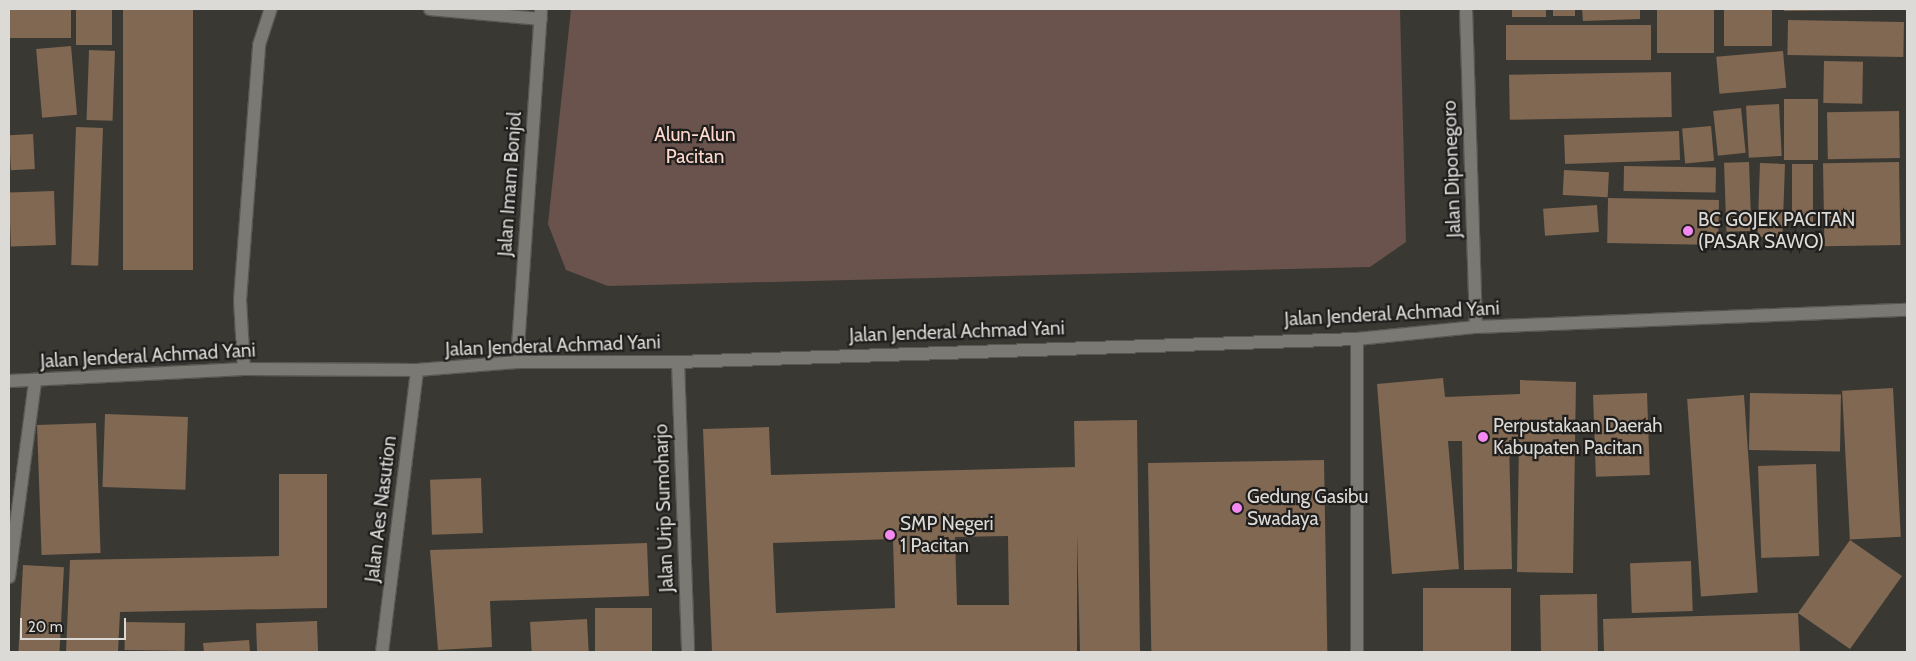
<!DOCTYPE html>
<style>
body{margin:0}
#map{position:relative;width:1916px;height:661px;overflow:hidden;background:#3a3833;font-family:Cabin,sans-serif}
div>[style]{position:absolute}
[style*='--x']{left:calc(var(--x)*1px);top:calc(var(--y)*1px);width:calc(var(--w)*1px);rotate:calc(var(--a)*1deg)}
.green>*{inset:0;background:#69534c}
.building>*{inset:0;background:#806852;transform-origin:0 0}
.roads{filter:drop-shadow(1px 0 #595753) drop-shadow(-1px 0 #595753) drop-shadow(0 1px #595753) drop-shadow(0 -1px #595753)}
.minor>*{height:12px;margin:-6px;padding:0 6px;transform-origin:6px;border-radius:6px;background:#7b7973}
.tertiary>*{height:12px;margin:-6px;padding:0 6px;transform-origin:6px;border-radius:6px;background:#7b7973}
.secondary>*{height:12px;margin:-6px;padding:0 6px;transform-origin:6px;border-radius:6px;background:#7b7973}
.dots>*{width:14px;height:14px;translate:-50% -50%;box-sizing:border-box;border:2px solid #201f1d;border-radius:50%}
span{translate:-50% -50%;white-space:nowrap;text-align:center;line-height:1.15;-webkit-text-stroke:4.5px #201f1d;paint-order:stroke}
.park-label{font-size:19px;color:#ffdacd}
.street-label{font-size:19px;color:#dbdad7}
.poi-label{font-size:19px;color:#dbdad7}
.left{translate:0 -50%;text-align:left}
.frame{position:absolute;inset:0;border:10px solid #dbdad7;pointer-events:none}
.scale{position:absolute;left:20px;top:618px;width:106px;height:22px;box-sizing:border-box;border:2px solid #dbdad7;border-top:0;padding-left:6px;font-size:15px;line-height:18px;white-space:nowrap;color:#dbdad7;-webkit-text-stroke:4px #201f1d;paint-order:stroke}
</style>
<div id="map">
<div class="green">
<i style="clip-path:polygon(571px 9px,1400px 9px,1406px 242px,1370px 267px,608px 286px,566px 270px,548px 224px)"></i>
</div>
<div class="building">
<i style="left:9px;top:9px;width:62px;height:29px"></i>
<i style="left:76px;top:9px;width:36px;height:36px"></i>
<i style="left:123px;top:9px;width:70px;height:261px"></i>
<i style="left:1512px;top:9px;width:34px;height:8px"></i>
<i style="left:1553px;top:9px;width:22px;height:7px"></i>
<i style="clip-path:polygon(1582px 9px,1640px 9px,1640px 19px,1583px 21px)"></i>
<i style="left:1657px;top:9px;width:57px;height:44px"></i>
<i style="left:1724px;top:9px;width:48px;height:37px"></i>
<i style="clip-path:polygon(1784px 9px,1878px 9px,1878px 10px,1784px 11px)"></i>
<i style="left:1788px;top:20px;width:116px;height:35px;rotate:1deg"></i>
<i style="left:1651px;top:25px;width:35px;height:145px;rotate:90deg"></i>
<i style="left:71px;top:46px;width:69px;height:35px;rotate:85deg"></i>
<i style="left:89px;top:50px;width:26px;height:70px;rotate:2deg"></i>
<i style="left:1783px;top:51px;width:37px;height:67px;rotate:85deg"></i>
<i style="left:1824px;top:61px;width:39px;height:42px;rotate:1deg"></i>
<i style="left:1671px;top:72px;width:45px;height:162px;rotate:89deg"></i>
<i style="left:1784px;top:99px;width:34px;height:61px"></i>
<i style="left:1779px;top:104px;width:52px;height:33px;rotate:87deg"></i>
<i style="left:1741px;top:108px;width:45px;height:28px;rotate:84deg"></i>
<i style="left:1899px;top:111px;width:47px;height:72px;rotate:89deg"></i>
<i style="left:1711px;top:126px;width:35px;height:29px;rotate:85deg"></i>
<i style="left:76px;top:127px;width:27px;height:138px;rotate:2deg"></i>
<i style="left:1679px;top:131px;width:29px;height:115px;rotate:88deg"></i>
<i style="left:33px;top:134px;width:35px;height:24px;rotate:87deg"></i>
<i style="left:1749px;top:162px;width:69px;height:25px;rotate:88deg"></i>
<i style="left:1899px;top:162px;width:83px;height:76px;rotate:89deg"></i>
<i style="left:1760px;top:163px;width:25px;height:74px;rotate:2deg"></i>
<i style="left:1792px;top:164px;width:21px;height:58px"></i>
<i style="left:1624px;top:166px;width:92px;height:25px;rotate:1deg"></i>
<i style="left:1564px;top:170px;width:45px;height:25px;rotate:3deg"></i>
<i style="left:54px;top:191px;width:54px;height:45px;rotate:88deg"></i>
<i style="left:1608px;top:198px;width:111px;height:45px;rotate:1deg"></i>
<i style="left:1597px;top:205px;width:27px;height:54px;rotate:86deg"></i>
<i style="clip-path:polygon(1443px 378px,1445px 397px,1520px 394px,1520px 380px,1576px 382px,1573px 573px,1517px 572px,1519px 440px,1509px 440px,1512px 569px,1464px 570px,1462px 441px,1448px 441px,1459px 569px,1392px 574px,1377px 384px)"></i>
<i style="left:1893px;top:388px;width:149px;height:51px;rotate:87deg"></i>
<i style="left:1647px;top:393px;width:82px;height:54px;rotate:88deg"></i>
<i style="left:1750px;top:393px;width:91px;height:57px;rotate:1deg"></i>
<i style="left:1744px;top:395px;width:198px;height:57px;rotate:86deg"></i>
<i style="left:105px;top:414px;width:83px;height:73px;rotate:2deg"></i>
<i style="clip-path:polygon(evenodd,1137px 420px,1140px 652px,1080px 652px,1077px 534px,1077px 652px,712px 652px,703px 429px,769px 427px,771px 475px,1075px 467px,1074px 421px,1137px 420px,1008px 536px,1009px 605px,957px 605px,955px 537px,1008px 536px,1137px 420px,893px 539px,895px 608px,776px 613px,773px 543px,893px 539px)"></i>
<i style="left:96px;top:423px;width:130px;height:59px;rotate:88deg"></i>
<i style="left:1324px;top:460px;width:192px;height:176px;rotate:89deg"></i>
<i style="left:1816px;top:464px;width:92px;height:58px;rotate:88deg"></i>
<i style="clip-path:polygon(279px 474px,327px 474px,327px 608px,120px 612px,118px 652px,66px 652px,70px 560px,279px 556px)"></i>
<i style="left:481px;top:478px;width:55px;height:51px;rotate:88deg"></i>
<i style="clip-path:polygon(1850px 540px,1902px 576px,1850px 649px,1798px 613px,1800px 652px,1604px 652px,1603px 619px,1798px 613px)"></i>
<i style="clip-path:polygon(647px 543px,649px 596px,490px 601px,492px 647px,438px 650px,430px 550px)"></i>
<i style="left:1691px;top:561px;width:50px;height:61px;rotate:88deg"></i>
<i style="left:23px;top:565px;width:41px;height:87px;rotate:3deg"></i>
<i style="left:1423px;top:588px;width:88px;height:64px"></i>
<i style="left:1597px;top:594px;width:58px;height:57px;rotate:89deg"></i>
<i style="left:595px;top:608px;width:57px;height:44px"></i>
<i style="left:587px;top:619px;width:33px;height:57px;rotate:87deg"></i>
<i style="left:317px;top:621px;width:31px;height:61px;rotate:88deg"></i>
<i style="left:125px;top:622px;width:60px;height:28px;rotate:1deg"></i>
<i style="clip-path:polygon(249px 640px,250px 652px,204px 652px,203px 643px)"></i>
</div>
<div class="roads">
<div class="minor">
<i style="--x:430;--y:9;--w:111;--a:5.1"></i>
<i style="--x:678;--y:362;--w:290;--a:88"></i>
<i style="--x:244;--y:369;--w:69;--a:-93.3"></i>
<i style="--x:240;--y:300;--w:256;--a:-85.7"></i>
<i style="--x:259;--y:45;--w:38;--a:-72"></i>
<i style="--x:9;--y:577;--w:198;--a:-82.4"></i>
</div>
<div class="tertiary">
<i style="--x:1357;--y:339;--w:313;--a:90"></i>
<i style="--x:382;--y:652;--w:284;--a:-82.9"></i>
</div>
<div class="secondary">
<i style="--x:1466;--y:9;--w:318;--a:88.2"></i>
<i style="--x:517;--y:362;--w:354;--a:-86.1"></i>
<i style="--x:9;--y:381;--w:235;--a:-2.9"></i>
<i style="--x:244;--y:369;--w:173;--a:0.3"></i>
<i style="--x:417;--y:370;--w:100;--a:-4.6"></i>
<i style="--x:517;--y:362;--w:161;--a:0"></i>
<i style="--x:678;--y:362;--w:679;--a:-1.94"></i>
<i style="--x:1357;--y:339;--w:120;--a:-5.8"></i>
<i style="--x:1476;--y:327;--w:431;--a:-2.3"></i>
</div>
</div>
<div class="dots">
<i style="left:1688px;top:231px;background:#f489f1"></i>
<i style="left:1483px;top:437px;background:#f489f1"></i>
<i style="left:1237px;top:508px;background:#f489f1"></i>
<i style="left:890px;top:535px;background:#f489f1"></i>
</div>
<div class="park-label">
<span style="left:695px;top:146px">Alun-Alun<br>Pacitan</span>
</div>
<div class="street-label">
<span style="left:1452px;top:169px;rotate:-92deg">Jalan Diponegoro</span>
<span style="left:510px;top:184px;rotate:-86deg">Jalan Imam Bonjol</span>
<span style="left:1392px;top:314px;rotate:-3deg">Jalan Jenderal Achmad Yani</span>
<span style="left:957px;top:332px;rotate:-2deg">Jalan Jenderal Achmad Yani</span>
<span style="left:553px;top:346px;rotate:-2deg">Jalan Jenderal Achmad Yani</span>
<span style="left:148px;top:356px;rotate:-3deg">Jalan Jenderal Achmad Yani</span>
<span style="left:664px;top:508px;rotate:-92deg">Jalan Urip Sumoharjo</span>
<span style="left:381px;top:509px;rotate:-83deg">Jalan Aes Nasution</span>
</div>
<div class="poi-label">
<span class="left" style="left:1698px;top:231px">BC GOJEK PACITAN<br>(PASAR SAWO)</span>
<span class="left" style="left:1493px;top:437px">Perpustakaan Daerah<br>Kabupaten Pacitan</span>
<span class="left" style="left:1247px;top:508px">Gedung Gasibu<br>Swadaya</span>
<span class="left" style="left:900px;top:535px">SMP Negeri<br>1 Pacitan</span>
</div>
<div class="frame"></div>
<div class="scale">20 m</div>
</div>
